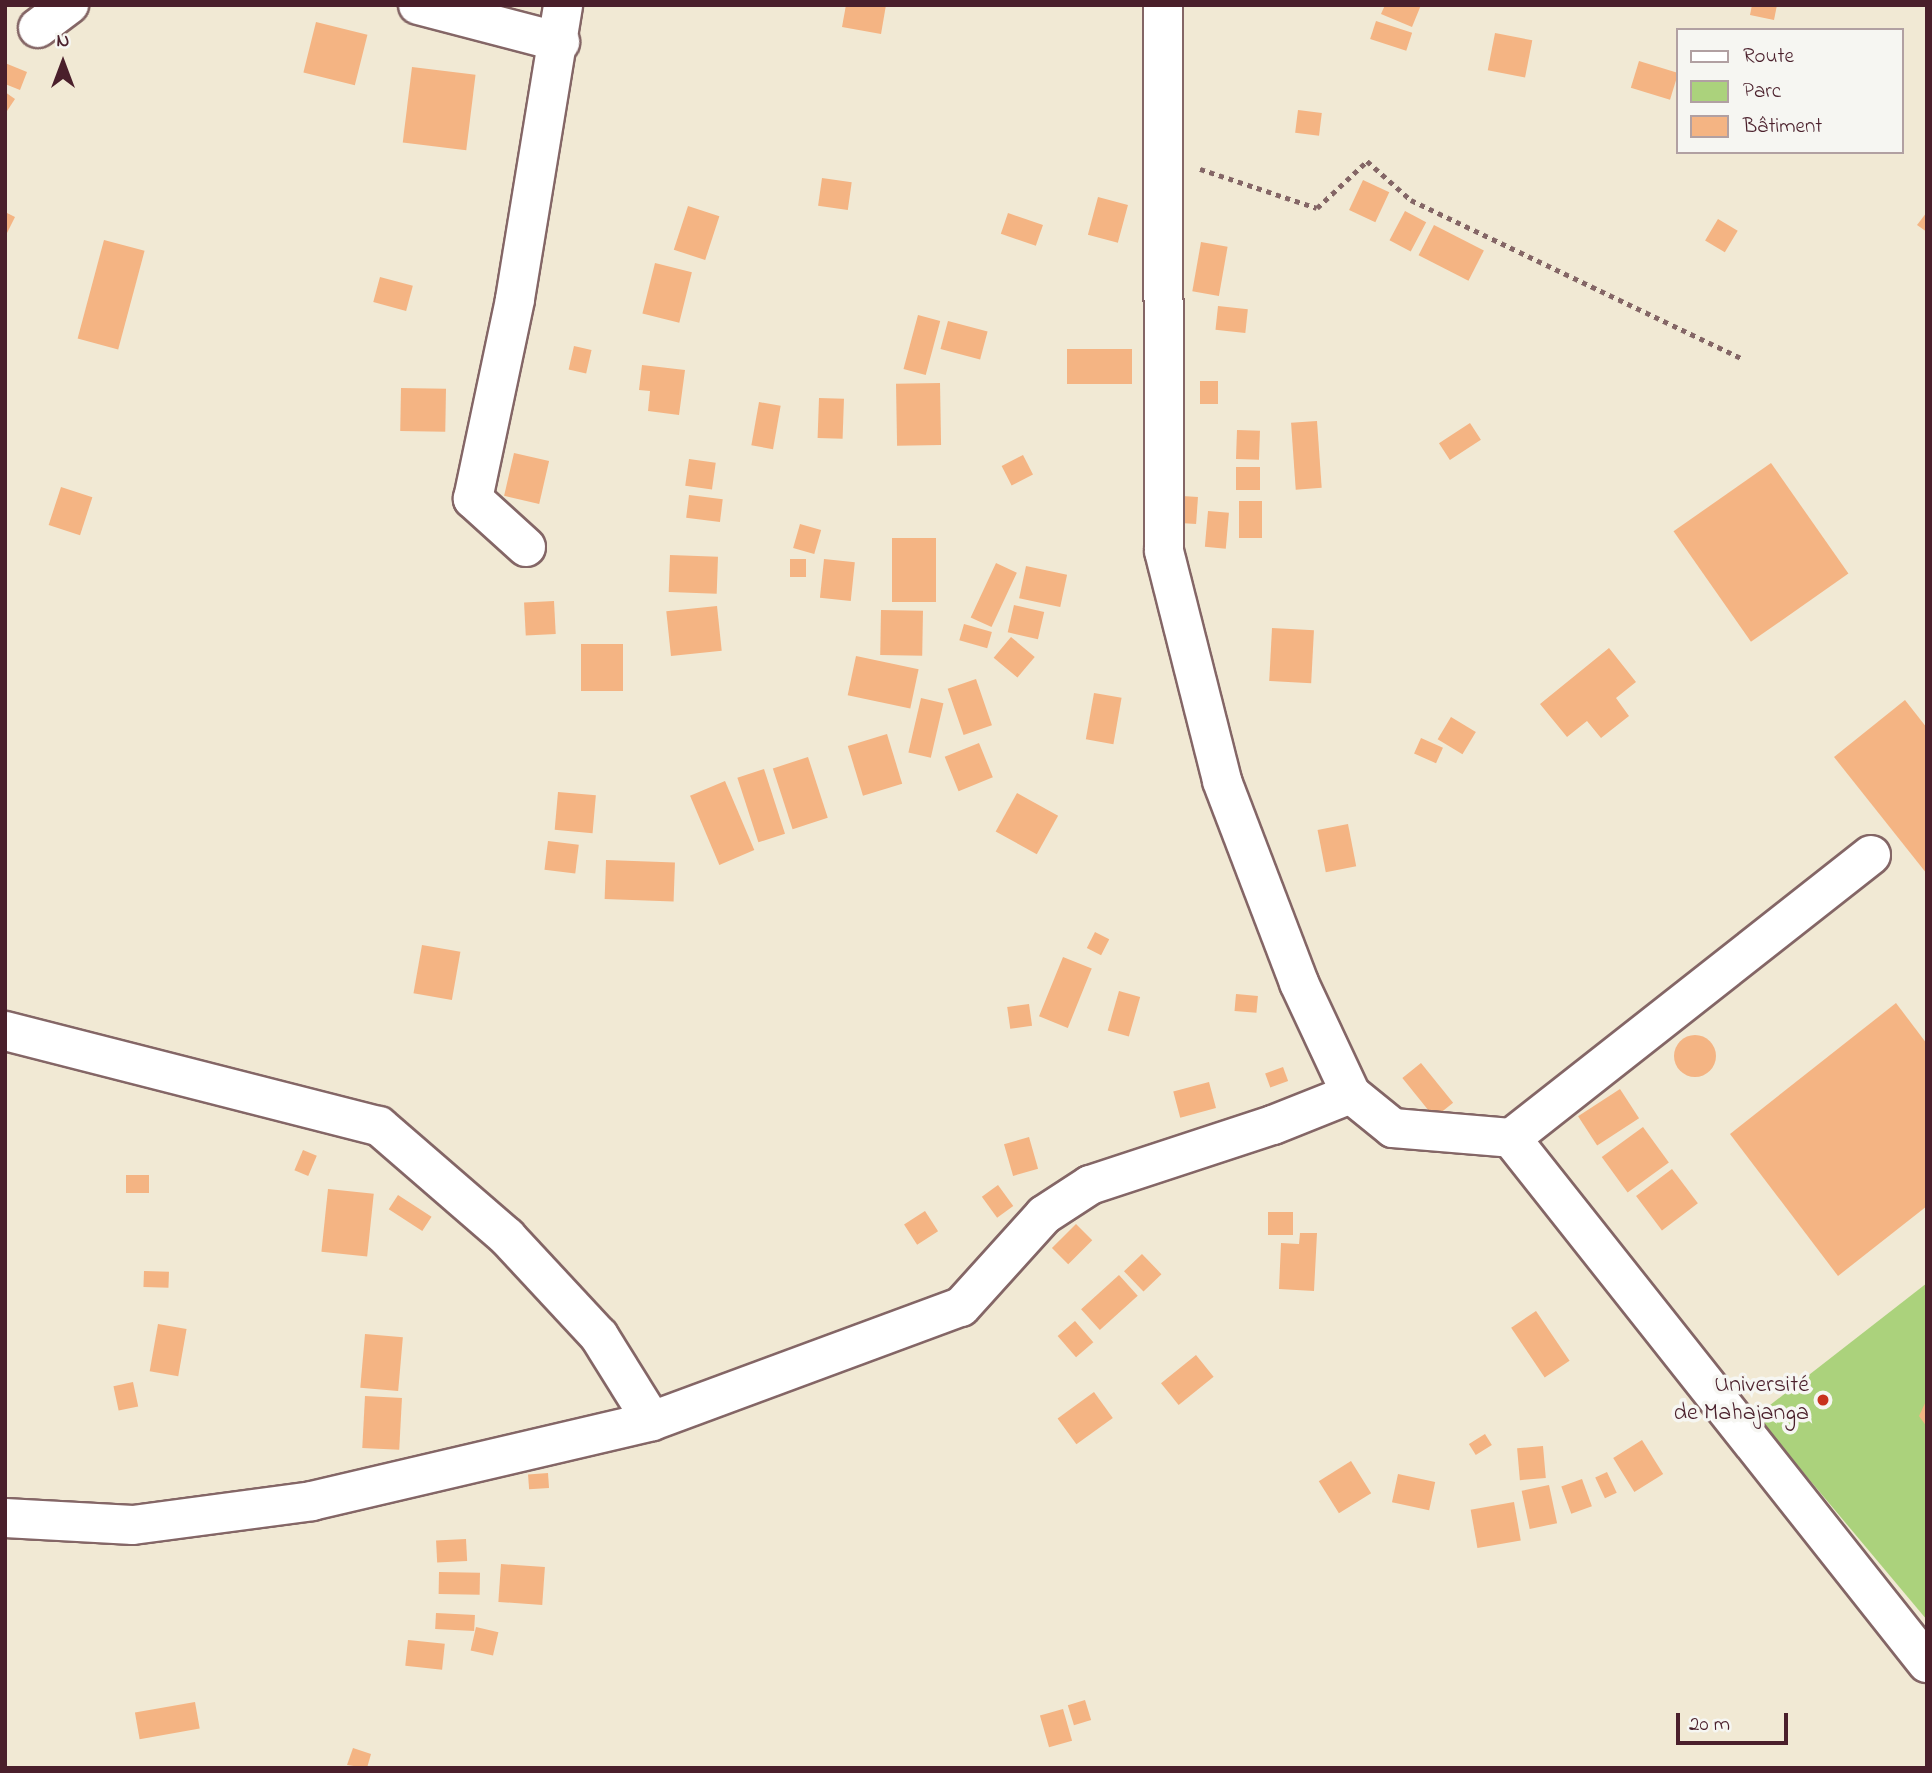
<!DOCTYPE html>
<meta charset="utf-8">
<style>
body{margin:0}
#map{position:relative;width:1932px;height:1773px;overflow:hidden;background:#f1e9d4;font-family:"Indie Flower",sans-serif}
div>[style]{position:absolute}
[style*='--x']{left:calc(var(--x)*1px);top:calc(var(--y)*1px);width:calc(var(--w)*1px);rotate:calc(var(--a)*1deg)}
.green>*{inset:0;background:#abd27c}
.building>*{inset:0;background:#f4b483;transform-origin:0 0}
.round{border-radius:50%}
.path>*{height:4.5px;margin-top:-2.25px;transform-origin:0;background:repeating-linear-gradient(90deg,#846666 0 5px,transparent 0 10px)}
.roads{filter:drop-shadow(2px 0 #846666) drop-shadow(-2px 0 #846666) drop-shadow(0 2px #846666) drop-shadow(0 -2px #846666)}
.minor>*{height:38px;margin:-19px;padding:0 19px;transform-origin:19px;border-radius:19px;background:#fff}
.dots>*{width:19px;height:19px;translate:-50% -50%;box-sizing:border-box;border:4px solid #f6f6f2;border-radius:50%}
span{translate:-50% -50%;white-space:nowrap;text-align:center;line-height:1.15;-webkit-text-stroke:7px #f6f6f2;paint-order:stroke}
.poi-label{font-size:24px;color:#4a1f2b}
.right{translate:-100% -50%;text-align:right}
.frame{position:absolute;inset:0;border:7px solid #4a1f2b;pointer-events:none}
.legend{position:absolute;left:1676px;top:28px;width:228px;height:126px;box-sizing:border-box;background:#f6f6f2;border:2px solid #b1a0a2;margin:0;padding:9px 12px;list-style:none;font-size:21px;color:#4a1f2b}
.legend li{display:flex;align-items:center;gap:14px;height:35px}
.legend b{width:35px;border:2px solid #b1a0a2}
.north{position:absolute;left:28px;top:28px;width:70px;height:70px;-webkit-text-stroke:5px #f6f6f2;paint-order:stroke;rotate:0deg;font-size:19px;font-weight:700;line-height:28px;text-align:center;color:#4a1f2b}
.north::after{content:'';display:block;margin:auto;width:24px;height:32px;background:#4a1f2b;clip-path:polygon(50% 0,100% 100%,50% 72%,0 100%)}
.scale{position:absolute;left:1676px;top:1713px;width:112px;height:32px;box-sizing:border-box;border:4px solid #4a1f2b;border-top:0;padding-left:9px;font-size:21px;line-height:24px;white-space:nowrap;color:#4a1f2b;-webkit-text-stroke:5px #f6f6f2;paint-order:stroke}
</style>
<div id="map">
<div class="green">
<i style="clip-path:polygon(1927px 1283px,1927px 1620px,1756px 1416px)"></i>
</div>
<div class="building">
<i style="clip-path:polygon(846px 5px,886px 5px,881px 34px,842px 27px)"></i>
<i style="clip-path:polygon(1385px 5px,1421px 5px,1412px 27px,1381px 14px)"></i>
<i style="clip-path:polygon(1752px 5px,1777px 5px,1774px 20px,1750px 15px)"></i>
<i style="left:1376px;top:21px;width:38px;height:19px;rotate:18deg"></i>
<i style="left:316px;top:22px;width:53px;height:52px;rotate:14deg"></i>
<i style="left:1495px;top:33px;width:38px;height:38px;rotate:11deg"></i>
<i style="left:1639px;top:61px;width:41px;height:28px;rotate:17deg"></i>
<i style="clip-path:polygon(5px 63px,27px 72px,20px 90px,5px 84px)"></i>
<i style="left:412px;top:67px;width:64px;height:76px;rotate:7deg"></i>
<i style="clip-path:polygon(5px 92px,15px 99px,5px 114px)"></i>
<i style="left:1298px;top:110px;width:24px;height:23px;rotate:7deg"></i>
<i style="left:822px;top:178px;width:30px;height:28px;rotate:8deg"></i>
<i style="left:1363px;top:180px;width:29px;height:33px;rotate:25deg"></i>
<i style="left:1098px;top:197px;width:31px;height:39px;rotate:15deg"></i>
<i style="left:688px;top:206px;width:33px;height:46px;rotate:18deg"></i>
<i style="left:1405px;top:211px;width:24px;height:33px;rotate:28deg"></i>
<i style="clip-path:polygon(5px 212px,15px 217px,5px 237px)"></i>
<i style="clip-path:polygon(1927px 212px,1927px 232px,1917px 225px)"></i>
<i style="left:1008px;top:213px;width:37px;height:22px;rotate:19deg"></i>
<i style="left:1718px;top:219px;width:23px;height:25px;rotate:31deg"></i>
<i style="left:1434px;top:225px;width:56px;height:34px;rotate:27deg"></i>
<i style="left:104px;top:240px;width:42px;height:102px;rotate:15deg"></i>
<i style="left:1201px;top:242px;width:27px;height:50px;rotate:10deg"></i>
<i style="left:655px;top:263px;width:38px;height:52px;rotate:14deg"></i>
<i style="left:380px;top:277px;width:34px;height:26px;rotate:15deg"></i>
<i style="left:1218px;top:306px;width:30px;height:24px;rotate:6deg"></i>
<i style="left:918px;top:315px;width:23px;height:56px;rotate:15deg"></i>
<i style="left:948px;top:321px;width:41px;height:29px;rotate:15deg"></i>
<i style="left:574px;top:346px;width:18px;height:24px;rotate:13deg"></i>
<i style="left:1067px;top:349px;width:65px;height:35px"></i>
<i style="clip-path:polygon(642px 365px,685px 370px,679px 415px,648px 411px,650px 391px,639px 390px)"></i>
<i style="left:1200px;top:381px;width:18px;height:23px"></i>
<i style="left:940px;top:383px;width:62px;height:44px;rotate:89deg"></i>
<i style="left:401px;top:388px;width:45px;height:43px;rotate:1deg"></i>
<i style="left:819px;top:398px;width:25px;height:40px;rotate:2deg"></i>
<i style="left:759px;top:402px;width:22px;height:44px;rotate:10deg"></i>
<i style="left:1317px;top:421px;width:67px;height:26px;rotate:86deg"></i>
<i style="left:1470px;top:423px;width:20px;height:37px;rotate:57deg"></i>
<i style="left:1237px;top:430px;width:23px;height:29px;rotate:2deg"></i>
<i style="left:514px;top:453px;width:36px;height:44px;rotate:13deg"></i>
<i style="left:1023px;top:455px;width:22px;height:24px;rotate:63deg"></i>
<i style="left:689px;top:459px;width:27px;height:27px;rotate:8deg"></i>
<i style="left:1771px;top:463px;width:135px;height:119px;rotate:55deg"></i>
<i style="left:1236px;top:467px;width:24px;height:23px"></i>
<i style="left:61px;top:487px;width:33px;height:40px;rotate:18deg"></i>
<i style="left:689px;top:495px;width:34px;height:23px;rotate:7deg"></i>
<i style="left:1182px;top:496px;width:16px;height:27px;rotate:4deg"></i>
<i style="left:1239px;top:501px;width:23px;height:37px"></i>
<i style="left:1208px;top:511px;width:21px;height:36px;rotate:5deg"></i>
<i style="left:800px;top:524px;width:22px;height:25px;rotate:16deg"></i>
<i style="left:892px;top:538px;width:44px;height:64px"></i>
<i style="left:670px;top:555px;width:48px;height:37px;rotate:2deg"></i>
<i style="left:790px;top:559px;width:16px;height:18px"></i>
<i style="left:824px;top:559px;width:31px;height:39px;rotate:6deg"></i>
<i style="left:996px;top:563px;width:23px;height:60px;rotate:25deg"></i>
<i style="left:1026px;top:566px;width:42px;height:33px;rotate:12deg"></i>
<i style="left:554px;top:601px;width:33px;height:30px;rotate:87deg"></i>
<i style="left:1014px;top:605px;width:31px;height:28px;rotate:13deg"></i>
<i style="left:717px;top:606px;width:45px;height:51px;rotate:84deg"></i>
<i style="left:881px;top:610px;width:42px;height:45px;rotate:1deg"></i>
<i style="left:964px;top:624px;width:29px;height:17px;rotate:16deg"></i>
<i style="left:1272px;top:628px;width:42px;height:53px;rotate:3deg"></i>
<i style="left:1011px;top:637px;width:31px;height:27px;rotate:40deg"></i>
<i style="left:581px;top:644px;width:42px;height:47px"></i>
<i style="clip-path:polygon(1609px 648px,1636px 682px,1616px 698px,1629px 716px,1601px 738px,1587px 721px,1567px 737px,1540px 704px)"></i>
<i style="left:856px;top:656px;width:64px;height:40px;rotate:12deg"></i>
<i style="left:976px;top:679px;width:49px;height:30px;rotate:71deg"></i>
<i style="left:1094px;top:693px;width:28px;height:47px;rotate:10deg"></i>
<i style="left:921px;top:698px;width:23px;height:56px;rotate:13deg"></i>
<i style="clip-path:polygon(1905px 700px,1927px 728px,1927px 874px,1834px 757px)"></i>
<i style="left:1451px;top:717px;width:29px;height:26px;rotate:31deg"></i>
<i style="left:887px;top:734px;width:52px;height:41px;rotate:73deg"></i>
<i style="left:1421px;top:738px;width:24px;height:17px;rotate:24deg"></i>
<i style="left:979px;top:743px;width:37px;height:37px;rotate:68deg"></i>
<i style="left:808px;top:757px;width:64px;height:37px;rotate:72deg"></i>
<i style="left:764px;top:769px;width:68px;height:28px;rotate:72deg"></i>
<i style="left:725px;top:781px;width:75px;height:38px;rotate:67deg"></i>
<i style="left:558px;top:792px;width:38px;height:38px;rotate:5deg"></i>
<i style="left:1017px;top:793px;width:47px;height:44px;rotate:29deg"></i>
<i style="left:1348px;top:824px;width:43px;height:31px;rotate:79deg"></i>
<i style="left:548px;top:841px;width:31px;height:29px;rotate:7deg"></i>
<i style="left:606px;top:860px;width:69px;height:39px;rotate:2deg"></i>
<i style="left:1095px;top:932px;width:16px;height:18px;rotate:27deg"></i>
<i style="left:422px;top:945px;width:39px;height:49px;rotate:10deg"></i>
<i style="left:1063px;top:957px;width:31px;height:64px;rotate:22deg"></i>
<i style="left:1119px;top:991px;width:22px;height:41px;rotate:16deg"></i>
<i style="left:1236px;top:994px;width:22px;height:17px;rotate:5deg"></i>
<i style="clip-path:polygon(1896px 1003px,1927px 1044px,1927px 1206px,1838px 1276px,1730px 1134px)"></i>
<i style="left:1029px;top:1004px;width:22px;height:22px;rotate:82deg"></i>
<i class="round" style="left:1674px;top:1035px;width:42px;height:42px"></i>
<i style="left:1421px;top:1063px;width:51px;height:24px;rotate:51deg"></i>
<i style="left:1283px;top:1067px;width:15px;height:19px;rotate:70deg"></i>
<i style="left:1209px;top:1082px;width:27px;height:37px;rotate:75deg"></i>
<i style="left:1620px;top:1089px;width:35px;height:50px;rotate:57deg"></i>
<i style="left:1643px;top:1127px;width:44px;height:51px;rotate:54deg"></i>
<i style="left:1029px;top:1137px;width:33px;height:26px;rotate:74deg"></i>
<i style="left:303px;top:1150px;width:15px;height:22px;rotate:23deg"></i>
<i style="left:1672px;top:1169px;width:43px;height:45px;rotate:53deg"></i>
<i style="left:126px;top:1175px;width:23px;height:18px"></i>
<i style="left:998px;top:1185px;width:26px;height:20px;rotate:54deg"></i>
<i style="left:328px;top:1189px;width:46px;height:63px;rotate:6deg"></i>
<i style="left:398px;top:1195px;width:40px;height:17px;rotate:33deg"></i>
<i style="left:925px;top:1211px;width:24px;height:25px;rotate:57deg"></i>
<i style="left:1268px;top:1212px;width:25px;height:23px"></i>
<i style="left:1076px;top:1224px;width:23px;height:34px;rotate:45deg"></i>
<i style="clip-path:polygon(1300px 1233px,1317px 1233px,1314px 1291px,1279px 1289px,1281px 1243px,1299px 1244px)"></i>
<i style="left:1142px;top:1254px;width:28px;height:25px;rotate:46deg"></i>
<i style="left:144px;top:1271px;width:25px;height:16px;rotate:2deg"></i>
<i style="left:1119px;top:1275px;width:28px;height:51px;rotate:48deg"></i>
<i style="left:1536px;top:1311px;width:60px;height:30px;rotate:56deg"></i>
<i style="left:1075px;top:1321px;width:28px;height:23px;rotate:49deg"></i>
<i style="left:158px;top:1324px;width:29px;height:48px;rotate:10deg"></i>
<i style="left:365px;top:1334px;width:38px;height:54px;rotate:5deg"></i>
<i style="left:1196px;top:1355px;width:28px;height:45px;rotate:51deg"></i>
<i style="left:133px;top:1382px;width:25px;height:20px;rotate:78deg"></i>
<i style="left:1094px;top:1392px;width:32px;height:45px;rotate:54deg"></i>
<i style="left:365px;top:1396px;width:37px;height:52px;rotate:3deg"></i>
<i style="clip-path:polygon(1927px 1399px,1927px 1427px,1919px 1416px)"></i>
<i style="left:1485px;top:1434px;width:13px;height:19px;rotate:58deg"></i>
<i style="left:1642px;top:1440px;width:40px;height:34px;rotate:58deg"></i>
<i style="left:1543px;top:1446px;width:32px;height:26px;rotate:85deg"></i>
<i style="left:1351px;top:1461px;width:38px;height:38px;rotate:58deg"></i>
<i style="left:1607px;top:1472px;width:23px;height:13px;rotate:65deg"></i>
<i style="left:548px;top:1473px;width:15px;height:20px;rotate:86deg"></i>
<i style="left:1398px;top:1474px;width:38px;height:29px;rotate:12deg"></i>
<i style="left:1582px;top:1479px;width:29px;height:22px;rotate:70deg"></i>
<i style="left:1549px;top:1485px;width:39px;height:28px;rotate:78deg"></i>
<i style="left:1514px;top:1502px;width:39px;height:44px;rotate:80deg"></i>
<i style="left:466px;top:1539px;width:22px;height:30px;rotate:87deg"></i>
<i style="left:501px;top:1564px;width:44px;height:38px;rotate:4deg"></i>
<i style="left:439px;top:1572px;width:41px;height:22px;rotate:1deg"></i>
<i style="left:436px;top:1613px;width:39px;height:16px;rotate:3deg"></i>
<i style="left:476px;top:1627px;width:23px;height:24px;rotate:13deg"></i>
<i style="left:408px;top:1640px;width:37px;height:26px;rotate:6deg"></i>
<i style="left:1085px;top:1700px;width:21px;height:18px;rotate:73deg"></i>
<i style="left:195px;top:1702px;width:27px;height:61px;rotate:80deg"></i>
<i style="left:1063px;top:1709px;width:33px;height:24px;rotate:74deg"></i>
<i style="clip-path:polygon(353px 1748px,371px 1754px,367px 1768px,347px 1765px)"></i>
</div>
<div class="path">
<i style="--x:1200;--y:169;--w:123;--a:18.4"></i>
<i style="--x:1317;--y:208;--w:69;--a:-43.2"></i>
<i style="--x:1367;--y:161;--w:59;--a:41.6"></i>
<i style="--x:1411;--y:200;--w:366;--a:25.6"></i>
</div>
<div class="roads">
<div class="minor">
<i style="--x:418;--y:5;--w:147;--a:14.6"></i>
<i style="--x:1163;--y:5;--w:546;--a:89.9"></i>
<i style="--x:1164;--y:551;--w:237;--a:75.8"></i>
<i style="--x:1222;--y:781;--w:216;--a:69.1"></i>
<i style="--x:1299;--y:983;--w:123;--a:64.9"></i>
<i style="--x:38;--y:28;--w:39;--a:-37"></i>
<i style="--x:526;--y:547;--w:72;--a:-137.8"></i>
<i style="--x:473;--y:499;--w:204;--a:-78.1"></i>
<i style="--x:515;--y:299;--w:298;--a:-80.7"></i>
<i style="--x:1871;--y:855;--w:458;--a:141.8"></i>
<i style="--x:1511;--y:1138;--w:670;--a:51.61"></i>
<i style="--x:5;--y:1031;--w:386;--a:14.3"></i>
<i style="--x:379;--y:1126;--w:169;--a:40.9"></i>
<i style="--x:507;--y:1237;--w:135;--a:47.1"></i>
<i style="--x:599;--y:1336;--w:100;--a:58.1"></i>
<i style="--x:5;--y:1518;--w:128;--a:3.1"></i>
<i style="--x:133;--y:1525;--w:181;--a:-7.6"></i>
<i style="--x:312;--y:1501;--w:349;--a:-13.2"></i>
<i style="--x:652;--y:1421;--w:329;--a:-20.3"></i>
<i style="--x:961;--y:1307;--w:124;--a:-47.9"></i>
<i style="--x:1044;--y:1215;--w:55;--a:-33.1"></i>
<i style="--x:1090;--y:1185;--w:193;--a:-18.2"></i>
<i style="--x:1273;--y:1125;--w:84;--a:-21.7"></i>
<i style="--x:1351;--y:1094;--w:54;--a:39"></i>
<i style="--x:1393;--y:1128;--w:118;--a:4.8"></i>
</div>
</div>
<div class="dots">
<i style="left:1823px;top:1400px;background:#c8321e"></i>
</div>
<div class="poi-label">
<span class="right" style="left:1809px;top:1400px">Université<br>de Mahajanga</span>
</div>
<div class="frame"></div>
<ul class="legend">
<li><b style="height:9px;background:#fff"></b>Route</li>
<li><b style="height:19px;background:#abd27c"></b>Parc</li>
<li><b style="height:19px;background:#f4b483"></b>Bâtiment</li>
</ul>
<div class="north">N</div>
<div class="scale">20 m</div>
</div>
